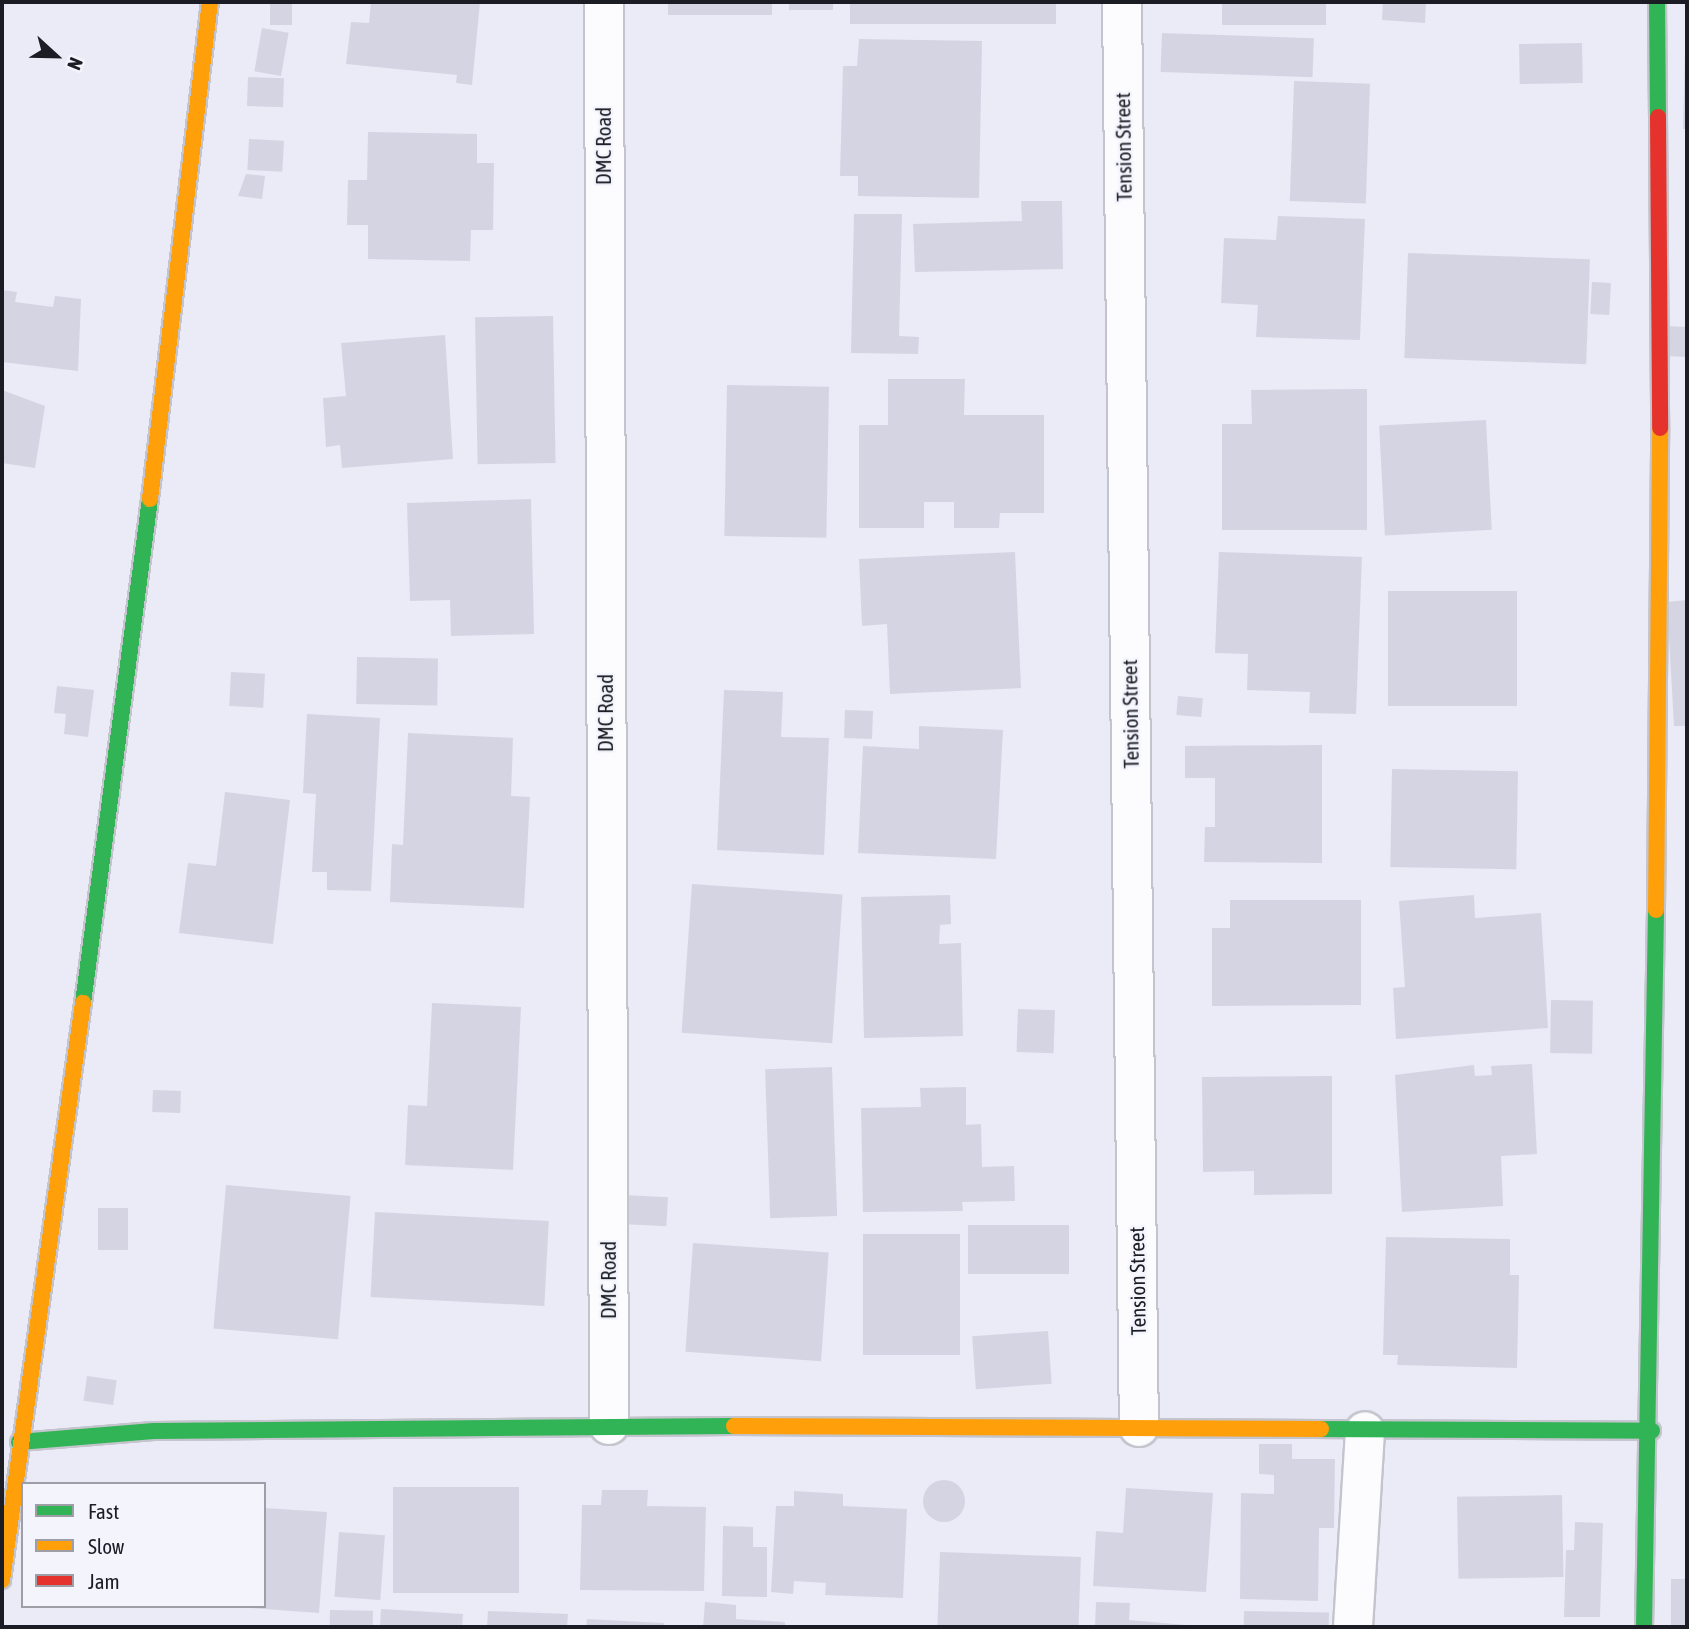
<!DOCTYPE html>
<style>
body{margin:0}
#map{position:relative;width:1689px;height:1629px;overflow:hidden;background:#ebebf7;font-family:"Asap Condensed",sans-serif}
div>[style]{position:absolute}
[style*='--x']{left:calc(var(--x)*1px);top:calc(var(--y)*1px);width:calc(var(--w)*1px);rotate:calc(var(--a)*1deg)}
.building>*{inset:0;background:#d4d4e3;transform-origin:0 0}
.round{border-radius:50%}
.roads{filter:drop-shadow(2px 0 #c4c4cd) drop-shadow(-2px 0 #c4c4cd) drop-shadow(0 2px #c4c4cd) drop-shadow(0 -2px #c4c4cd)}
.street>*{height:38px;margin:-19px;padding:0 19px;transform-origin:19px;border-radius:19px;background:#fcfcfe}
.fast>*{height:16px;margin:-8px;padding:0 8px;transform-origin:8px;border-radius:8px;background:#30b455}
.slow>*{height:16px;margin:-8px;padding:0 8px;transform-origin:8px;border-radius:8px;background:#ff9f0a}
.jam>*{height:16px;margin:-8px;padding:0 8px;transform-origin:8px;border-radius:8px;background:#e5322d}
span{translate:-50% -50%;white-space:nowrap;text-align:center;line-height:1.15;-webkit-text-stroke:5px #f4f4fd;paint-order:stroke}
.street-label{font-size:21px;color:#1c1c24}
.frame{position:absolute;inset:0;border:4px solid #1c1c24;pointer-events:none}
.legend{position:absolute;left:21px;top:1482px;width:245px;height:126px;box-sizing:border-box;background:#f4f4fd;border:2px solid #9e9ea6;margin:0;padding:9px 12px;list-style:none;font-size:21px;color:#1c1c24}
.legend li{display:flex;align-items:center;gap:14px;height:35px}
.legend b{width:35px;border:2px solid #9e9ea6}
.north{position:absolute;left:21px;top:21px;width:70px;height:70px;-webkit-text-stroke:5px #f4f4fd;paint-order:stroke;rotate:112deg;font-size:19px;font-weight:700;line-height:28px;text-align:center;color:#1c1c24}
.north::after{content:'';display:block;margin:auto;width:24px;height:32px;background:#1c1c24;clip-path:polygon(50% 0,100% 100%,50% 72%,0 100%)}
</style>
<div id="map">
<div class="building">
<i style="clip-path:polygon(371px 2px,480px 2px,472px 85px,456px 83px,457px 75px,346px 64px,351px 22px,369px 23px)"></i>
<i style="left:668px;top:2px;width:104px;height:13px"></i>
<i style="left:789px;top:2px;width:44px;height:8px"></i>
<i style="left:850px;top:2px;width:206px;height:22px"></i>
<i style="left:1222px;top:2px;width:104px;height:23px"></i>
<i style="clip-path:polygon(1383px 2px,1426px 2px,1425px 23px,1382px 20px)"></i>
<i style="left:270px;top:3px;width:22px;height:22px"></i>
<i style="left:262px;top:28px;width:27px;height:44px;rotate:10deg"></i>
<i style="left:1162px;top:33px;width:152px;height:39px;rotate:2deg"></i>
<i style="clip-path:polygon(859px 39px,982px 41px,979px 198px,858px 196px,858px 176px,840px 176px,843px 66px,857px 66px)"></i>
<i style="left:1582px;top:43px;width:40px;height:63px;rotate:89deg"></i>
<i style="clip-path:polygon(1685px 53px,1687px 53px,1687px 129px,1683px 129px)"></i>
<i style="left:248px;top:77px;width:36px;height:29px;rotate:2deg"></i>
<i style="left:1294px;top:81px;width:76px;height:120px;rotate:2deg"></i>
<i style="clip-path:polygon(368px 132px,477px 134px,477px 163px,494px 163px,493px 230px,471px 230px,470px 261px,368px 259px,368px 225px,347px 225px,348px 180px,367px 180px)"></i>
<i style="left:249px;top:139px;width:35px;height:31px;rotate:3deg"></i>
<i style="clip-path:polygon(246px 174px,265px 176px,262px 199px,238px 196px)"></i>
<i style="clip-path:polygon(1021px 201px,1062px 201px,1063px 269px,915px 272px,913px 224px,1022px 221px)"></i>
<i style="clip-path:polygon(854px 214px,902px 214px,899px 336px,919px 337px,918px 354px,851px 353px)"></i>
<i style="clip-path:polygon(1278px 216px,1365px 219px,1360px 340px,1256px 337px,1258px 305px,1221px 303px,1224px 238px,1276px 240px)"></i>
<i style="left:1408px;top:253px;width:182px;height:105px;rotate:2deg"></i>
<i style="left:1592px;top:282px;width:19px;height:32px;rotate:3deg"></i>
<i style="clip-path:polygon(2px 290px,17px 292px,15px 302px,53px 307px,55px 296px,81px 299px,78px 371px,2px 362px)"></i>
<i style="left:553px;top:316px;width:147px;height:78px;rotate:89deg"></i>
<i style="left:1667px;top:326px;width:20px;height:30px;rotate:3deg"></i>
<i style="clip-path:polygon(445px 335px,453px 459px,342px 468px,340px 445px,326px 447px,323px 398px,346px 396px,341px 343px)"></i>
<i style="clip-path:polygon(888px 379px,965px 379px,964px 415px,1044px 415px,1044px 513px,1000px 513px,999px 528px,954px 528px,954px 502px,924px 502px,924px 528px,859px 528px,859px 425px,888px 425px)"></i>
<i style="left:727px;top:385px;width:102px;height:151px;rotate:1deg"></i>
<i style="clip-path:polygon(1367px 389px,1367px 530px,1222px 530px,1222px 424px,1252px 424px,1251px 390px)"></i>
<i style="clip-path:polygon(2px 390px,45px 406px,35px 468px,2px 463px)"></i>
<i style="left:1486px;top:420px;width:110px;height:107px;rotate:87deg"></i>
<i style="clip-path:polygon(531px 499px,534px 634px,451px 636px,450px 600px,410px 601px,407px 503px)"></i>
<i style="clip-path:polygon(1015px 552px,1021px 688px,890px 694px,887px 624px,862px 626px,859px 559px)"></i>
<i style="clip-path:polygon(1219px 552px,1362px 557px,1356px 714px,1309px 713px,1310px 692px,1247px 690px,1248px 654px,1215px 653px)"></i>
<i style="left:1388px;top:591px;width:129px;height:115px"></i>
<i style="clip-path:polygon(1687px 600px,1687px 726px,1674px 726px,1667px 602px)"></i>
<i style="left:357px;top:657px;width:81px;height:47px;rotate:1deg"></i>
<i style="left:231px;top:672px;width:34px;height:34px;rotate:3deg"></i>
<i style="clip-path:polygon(57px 686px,94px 690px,88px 737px,64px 734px,66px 714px,54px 713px)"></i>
<i style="clip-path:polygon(724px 690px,783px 692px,781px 737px,829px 738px,824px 855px,717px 850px)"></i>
<i style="left:1178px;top:696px;width:25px;height:19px;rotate:5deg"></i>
<i style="left:845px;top:710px;width:28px;height:28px;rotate:2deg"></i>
<i style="clip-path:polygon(307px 714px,380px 718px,371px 891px,327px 890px,327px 872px,312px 872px,316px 794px,303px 793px)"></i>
<i style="clip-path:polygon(919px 726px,1003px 730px,996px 859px,858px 853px,863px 746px,919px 749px)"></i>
<i style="clip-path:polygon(408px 733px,513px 738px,511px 796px,530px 797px,524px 908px,390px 902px,392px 844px,403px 845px)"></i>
<i style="clip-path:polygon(1322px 745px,1322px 863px,1204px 862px,1205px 827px,1215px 827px,1215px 778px,1185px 778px,1185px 746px)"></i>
<i style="left:1392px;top:769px;width:126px;height:98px;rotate:1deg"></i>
<i style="clip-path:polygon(225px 792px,290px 800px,273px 944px,179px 933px,188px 863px,216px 866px)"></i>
<i style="left:692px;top:884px;width:151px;height:149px;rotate:4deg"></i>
<i style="clip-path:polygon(950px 895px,951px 924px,940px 925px,939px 944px,961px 943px,963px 1036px,864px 1038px,861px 897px)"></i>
<i style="clip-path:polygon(1474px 895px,1475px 918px,1541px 913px,1548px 1028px,1396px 1039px,1393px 988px,1405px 987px,1399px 901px)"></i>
<i style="clip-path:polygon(1230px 900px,1361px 900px,1361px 1005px,1212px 1006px,1212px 928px,1230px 928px)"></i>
<i style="left:1551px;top:1000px;width:42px;height:53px;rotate:1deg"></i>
<i style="clip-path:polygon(432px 1003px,521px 1007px,513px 1170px,405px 1165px,408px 1105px,427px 1106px)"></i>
<i style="left:1018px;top:1009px;width:37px;height:43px;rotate:2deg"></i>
<i style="clip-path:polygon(1532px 1064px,1537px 1154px,1501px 1156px,1503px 1206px,1402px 1212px,1395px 1075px,1474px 1065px,1475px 1076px,1492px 1075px,1491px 1066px)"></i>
<i style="left:832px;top:1067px;width:149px;height:67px;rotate:88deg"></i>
<i style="clip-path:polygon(1332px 1076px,1332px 1194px,1254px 1195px,1254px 1171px,1203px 1172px,1202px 1077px)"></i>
<i style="clip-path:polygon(966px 1087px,966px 1125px,981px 1124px,982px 1167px,1014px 1166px,1015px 1201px,962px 1202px,963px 1211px,863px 1212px,861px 1108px,921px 1107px,920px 1088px)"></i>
<i style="left:153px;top:1090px;width:28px;height:22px;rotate:2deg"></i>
<i style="left:226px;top:1185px;width:125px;height:144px;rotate:5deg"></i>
<i style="left:623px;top:1195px;width:45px;height:29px;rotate:3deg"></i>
<i style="left:98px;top:1208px;width:30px;height:42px"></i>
<i style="left:375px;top:1212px;width:174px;height:85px;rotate:3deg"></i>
<i style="left:968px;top:1225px;width:101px;height:49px"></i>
<i style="left:863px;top:1234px;width:97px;height:121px"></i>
<i style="clip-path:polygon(1386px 1237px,1510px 1239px,1510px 1275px,1519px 1275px,1517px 1368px,1397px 1365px,1398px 1355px,1383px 1355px)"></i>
<i style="left:693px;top:1243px;width:136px;height:109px;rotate:4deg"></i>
<i style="left:1048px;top:1331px;width:53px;height:76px;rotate:86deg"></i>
<i style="left:87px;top:1376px;width:30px;height:25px;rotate:8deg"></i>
<i style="clip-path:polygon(1259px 1444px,1292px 1444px,1292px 1459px,1335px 1459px,1334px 1528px,1319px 1528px,1318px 1601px,1240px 1599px,1241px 1493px,1274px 1494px,1274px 1475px,1259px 1474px)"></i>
<i class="round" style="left:923px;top:1480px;width:42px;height:42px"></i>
<i style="left:393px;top:1487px;width:126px;height:106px"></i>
<i style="clip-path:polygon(1126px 1488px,1213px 1493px,1206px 1592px,1093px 1586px,1096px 1531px,1123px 1533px)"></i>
<i style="clip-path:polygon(602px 1490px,648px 1490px,647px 1506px,706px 1507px,704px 1591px,580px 1590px,582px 1505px,601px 1505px)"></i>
<i style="clip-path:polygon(794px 1491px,843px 1494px,843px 1506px,907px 1509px,903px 1598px,825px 1595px,826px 1583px,794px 1581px,793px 1594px,771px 1592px,776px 1506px,794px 1506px)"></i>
<i style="left:1562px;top:1495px;width:82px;height:105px;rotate:89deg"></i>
<i style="clip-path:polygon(264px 1508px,327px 1512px,319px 1613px,251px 1608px,264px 1606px)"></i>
<i style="clip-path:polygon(1575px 1522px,1603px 1523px,1600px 1617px,1564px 1617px,1566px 1550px,1574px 1550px)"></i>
<i style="clip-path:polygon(723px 1526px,753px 1527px,753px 1547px,767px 1547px,767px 1597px,722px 1596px)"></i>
<i style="left:339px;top:1532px;width:46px;height:65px;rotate:4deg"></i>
<i style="left:940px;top:1552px;width:141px;height:75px;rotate:2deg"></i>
<i style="left:1671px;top:1579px;width:16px;height:46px"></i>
<i style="clip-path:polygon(705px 1602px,736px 1605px,736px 1619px,785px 1622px,785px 1627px,703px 1627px)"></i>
<i style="clip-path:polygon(1096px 1602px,1130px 1603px,1129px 1620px,1209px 1627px,1095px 1627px)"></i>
<i style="clip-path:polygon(381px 1609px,463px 1614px,462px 1627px,380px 1627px)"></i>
<i style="left:330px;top:1610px;width:43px;height:17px;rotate:1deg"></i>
<i style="clip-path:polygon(488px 1611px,568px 1614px,567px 1627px,487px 1627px)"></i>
<i style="left:1244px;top:1611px;width:85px;height:16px;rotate:1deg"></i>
<i style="clip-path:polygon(587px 1619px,664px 1623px,664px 1627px,586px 1627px)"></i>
</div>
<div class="roads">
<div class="street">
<i style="--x:604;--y:2;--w:1423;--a:89.8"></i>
<i style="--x:1122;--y:2;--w:1425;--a:89.32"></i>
<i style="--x:1353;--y:1627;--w:196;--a:-86.5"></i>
</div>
<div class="fast">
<i style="--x:1657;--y:2;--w:115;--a:89.5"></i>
<i style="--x:83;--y:1003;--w:508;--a:-82.43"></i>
<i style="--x:1321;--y:1429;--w:331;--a:0.3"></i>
<i style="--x:19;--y:1442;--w:135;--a:-4.7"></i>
<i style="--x:154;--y:1431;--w:580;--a:-0.49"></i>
<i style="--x:1644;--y:1627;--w:717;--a:-89.04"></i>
</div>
<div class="slow">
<i style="--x:150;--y:499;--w:501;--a:-83.12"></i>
<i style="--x:1656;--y:910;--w:482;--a:-89.5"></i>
<i style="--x:734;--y:1426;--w:587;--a:0.29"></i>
<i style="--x:2;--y:1580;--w:583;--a:-82.01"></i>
</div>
<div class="jam">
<i style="--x:1658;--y:117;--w:311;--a:89.6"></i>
</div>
</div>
<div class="street-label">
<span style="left:603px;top:146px;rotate:-90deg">DMC Road</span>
<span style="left:1123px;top:147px;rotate:-91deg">Tension Street</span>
<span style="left:605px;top:713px;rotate:-90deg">DMC Road</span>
<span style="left:1130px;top:714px;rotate:-91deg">Tension Street</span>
<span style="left:608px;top:1280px;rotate:-90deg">DMC Road</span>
<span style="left:1137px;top:1281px;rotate:-91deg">Tension Street</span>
</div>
<div class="frame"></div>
<ul class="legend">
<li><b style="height:9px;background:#30b455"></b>Fast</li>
<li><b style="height:9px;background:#ff9f0a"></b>Slow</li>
<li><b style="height:9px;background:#e5322d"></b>Jam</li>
</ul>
<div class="north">N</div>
</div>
